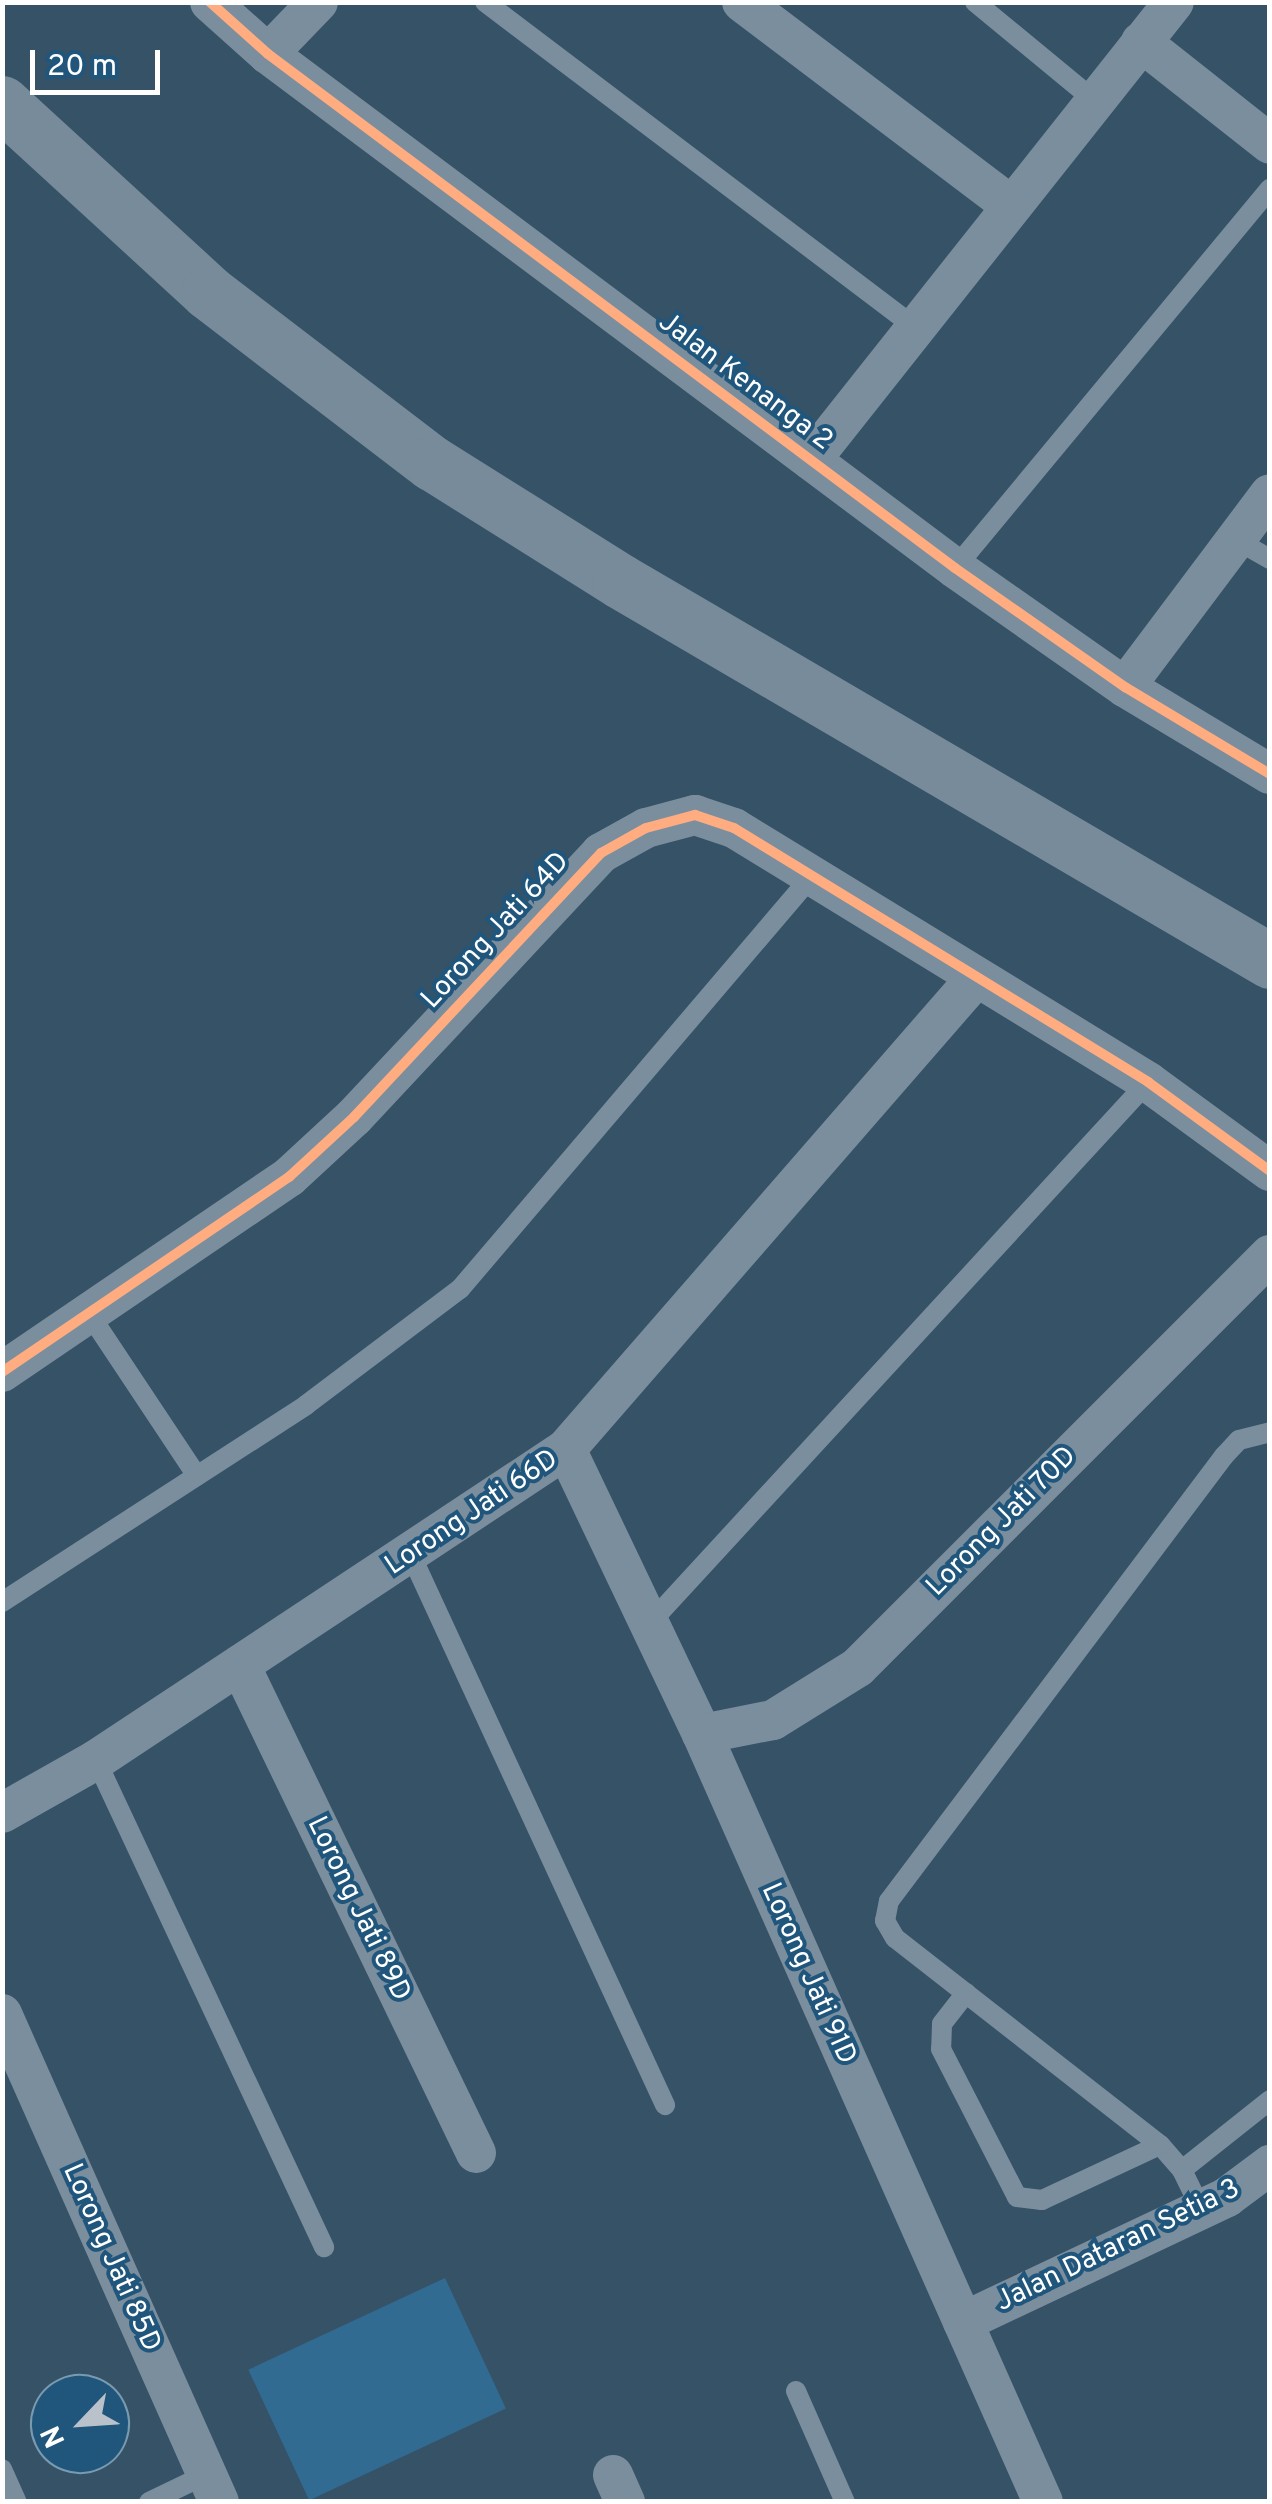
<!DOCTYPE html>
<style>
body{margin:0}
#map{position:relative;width:1272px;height:2504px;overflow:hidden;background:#365267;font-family:Overpass,sans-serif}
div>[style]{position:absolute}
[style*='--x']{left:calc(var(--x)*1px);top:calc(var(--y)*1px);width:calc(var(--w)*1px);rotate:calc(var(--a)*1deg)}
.green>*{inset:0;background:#326b91;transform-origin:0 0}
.service>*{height:20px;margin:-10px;padding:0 10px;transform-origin:10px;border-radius:10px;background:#7a8e9e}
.minor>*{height:40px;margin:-20px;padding:0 20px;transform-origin:20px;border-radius:20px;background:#7a8e9e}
.secondary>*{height:55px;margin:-27.5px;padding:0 27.5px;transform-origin:27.5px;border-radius:27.5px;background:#778b9a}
.cycleway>*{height:10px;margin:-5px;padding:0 5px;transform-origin:5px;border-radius:5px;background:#ffac80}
span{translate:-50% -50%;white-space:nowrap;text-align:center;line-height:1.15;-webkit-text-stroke:8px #21567c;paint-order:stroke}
.street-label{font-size:28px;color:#fff}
.frame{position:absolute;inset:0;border:5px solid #fff;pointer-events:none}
.north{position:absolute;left:30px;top:2374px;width:100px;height:100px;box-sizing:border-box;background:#21567c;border:2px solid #7a9ab0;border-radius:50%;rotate:245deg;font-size:28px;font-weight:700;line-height:40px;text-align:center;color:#fff}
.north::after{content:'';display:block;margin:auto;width:35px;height:45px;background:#b9c2ca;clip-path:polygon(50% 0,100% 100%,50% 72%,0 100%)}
.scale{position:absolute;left:30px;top:50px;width:130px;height:45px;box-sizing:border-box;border:5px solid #fff;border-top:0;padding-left:12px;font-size:30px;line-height:35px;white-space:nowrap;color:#fff;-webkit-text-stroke:8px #21567c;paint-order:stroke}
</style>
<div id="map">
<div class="green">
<i style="left:445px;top:2278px;width:144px;height:217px;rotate:65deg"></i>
</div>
<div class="service">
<i style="--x:485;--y:2;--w:540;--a:37.1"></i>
<i style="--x:975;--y:2;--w:154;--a:39.5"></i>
<i style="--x:1233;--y:538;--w:43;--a:29.6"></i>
<i style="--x:955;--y:568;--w:493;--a:-50.3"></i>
<i style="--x:90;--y:1315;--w:193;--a:56.4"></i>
<i style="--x:411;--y:1555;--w:606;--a:65.21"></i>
<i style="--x:2;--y:1602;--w:362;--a:-32.9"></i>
<i style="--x:306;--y:1405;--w:193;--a:-37"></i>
<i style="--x:460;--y:1289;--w:541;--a:-49.57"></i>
<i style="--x:649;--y:1624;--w:737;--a:-47.37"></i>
<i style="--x:96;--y:1760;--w:538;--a:64.91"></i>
<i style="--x:966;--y:1993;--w:39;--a:128"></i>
<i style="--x:942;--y:2024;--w:25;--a:92"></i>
<i style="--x:941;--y:2049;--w:166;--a:62.8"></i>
<i style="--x:1017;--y:2197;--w:25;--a:7"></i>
<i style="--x:1042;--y:2200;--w:130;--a:-25"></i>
<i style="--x:1182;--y:2170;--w:112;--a:-38.5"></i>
<i style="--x:1201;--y:2209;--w:43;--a:-116"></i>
<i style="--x:1182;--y:2170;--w:33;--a:-131"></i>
<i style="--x:1160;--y:2145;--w:336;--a:-142"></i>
<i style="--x:895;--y:1938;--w:20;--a:-120"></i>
<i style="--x:885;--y:1921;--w:20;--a:-79"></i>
<i style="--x:889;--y:1901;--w:557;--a:-53.03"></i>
<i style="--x:1224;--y:1456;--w:22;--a:-47"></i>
<i style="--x:1239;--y:1440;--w:32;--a:-14"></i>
<i style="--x:796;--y:2391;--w:121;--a:66.2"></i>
<i style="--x:2;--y:2469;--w:36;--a:66"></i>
<i style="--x:149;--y:2502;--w:64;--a:-25.8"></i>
</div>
<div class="minor">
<i style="--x:210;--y:2;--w:78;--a:41.9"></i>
<i style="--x:268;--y:54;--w:858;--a:36.8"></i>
<i style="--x:955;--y:568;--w:208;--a:35"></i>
<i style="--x:1125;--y:687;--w:169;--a:31"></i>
<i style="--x:742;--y:2;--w:336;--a:37.1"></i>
<i style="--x:1141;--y:42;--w:164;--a:38.3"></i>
<i style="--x:268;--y:54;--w:72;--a:-46.1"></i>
<i style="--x:811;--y:460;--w:584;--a:-51.6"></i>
<i style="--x:1125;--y:687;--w:241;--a:-53.1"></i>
<i style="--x:2;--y:1372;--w:347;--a:-34.2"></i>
<i style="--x:289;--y:1177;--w:88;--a:-42.7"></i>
<i style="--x:354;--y:1117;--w:362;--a:-46.9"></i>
<i style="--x:601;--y:853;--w:51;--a:-29.1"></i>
<i style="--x:646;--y:828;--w:51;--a:-14.9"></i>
<i style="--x:695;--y:815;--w:41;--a:18.4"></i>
<i style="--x:734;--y:828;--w:486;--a:31.5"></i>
<i style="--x:1148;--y:1082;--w:151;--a:36.1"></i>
<i style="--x:566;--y:1449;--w:316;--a:64.5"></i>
<i style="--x:702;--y:1734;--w:840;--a:66.06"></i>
<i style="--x:240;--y:1665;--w:542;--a:64.19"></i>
<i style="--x:702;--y:1734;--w:72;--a:-11.2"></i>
<i style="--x:773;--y:1720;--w:100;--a:-31.9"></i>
<i style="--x:858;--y:1667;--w:583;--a:-45"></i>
<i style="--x:2;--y:1813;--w:108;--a:-29.4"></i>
<i style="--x:96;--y:1760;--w:564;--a:-33.49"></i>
<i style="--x:566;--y:1449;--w:623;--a:-48.97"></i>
<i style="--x:2;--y:2014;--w:534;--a:66.03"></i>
<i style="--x:963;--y:2322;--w:292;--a:-25.3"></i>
<i style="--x:1227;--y:2197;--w:54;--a:-36.7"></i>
<i style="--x:613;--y:2475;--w:30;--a:66"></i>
</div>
<div class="secondary">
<i style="--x:2;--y:103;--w:280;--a:42.5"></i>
<i style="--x:208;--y:292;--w:282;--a:37.4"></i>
<i style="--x:432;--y:463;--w:222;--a:32.1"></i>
<i style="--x:620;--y:581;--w:753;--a:30.31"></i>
</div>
<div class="cycleway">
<i style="--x:210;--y:2;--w:78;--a:41.9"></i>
<i style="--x:268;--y:54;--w:858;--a:36.8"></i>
<i style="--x:955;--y:568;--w:208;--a:35"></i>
<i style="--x:1125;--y:687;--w:169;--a:31"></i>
<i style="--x:2;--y:1372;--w:347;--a:-34.2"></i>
<i style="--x:289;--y:1177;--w:88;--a:-42.7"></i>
<i style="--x:354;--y:1117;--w:362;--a:-46.9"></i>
<i style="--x:601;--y:853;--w:51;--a:-29.1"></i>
<i style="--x:646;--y:828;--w:51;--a:-14.9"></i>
<i style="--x:695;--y:815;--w:41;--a:18.4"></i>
<i style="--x:734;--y:828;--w:486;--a:31.5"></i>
<i style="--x:1148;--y:1082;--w:151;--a:36.1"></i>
</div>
<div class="street-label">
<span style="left:745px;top:382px;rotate:37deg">Jalan Kenanga 2</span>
<span style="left:496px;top:931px;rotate:-47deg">Lorong Jati 64D</span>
<span style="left:472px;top:1513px;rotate:-34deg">Lorong Jati 66D</span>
<span style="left:1002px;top:1522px;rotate:-45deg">Lorong Jati 70D</span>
<span style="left:358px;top:1909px;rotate:64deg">Lorong Jati 89D</span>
<span style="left:808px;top:1974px;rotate:66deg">Lorong Jati 91D</span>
<span style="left:1118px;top:2246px;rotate:-26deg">Jalan Dataran Setia 3</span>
<span style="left:111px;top:2258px;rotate:66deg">Lorong Jati 85D</span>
</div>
<div class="frame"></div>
<div class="north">N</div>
<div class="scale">20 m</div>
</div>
